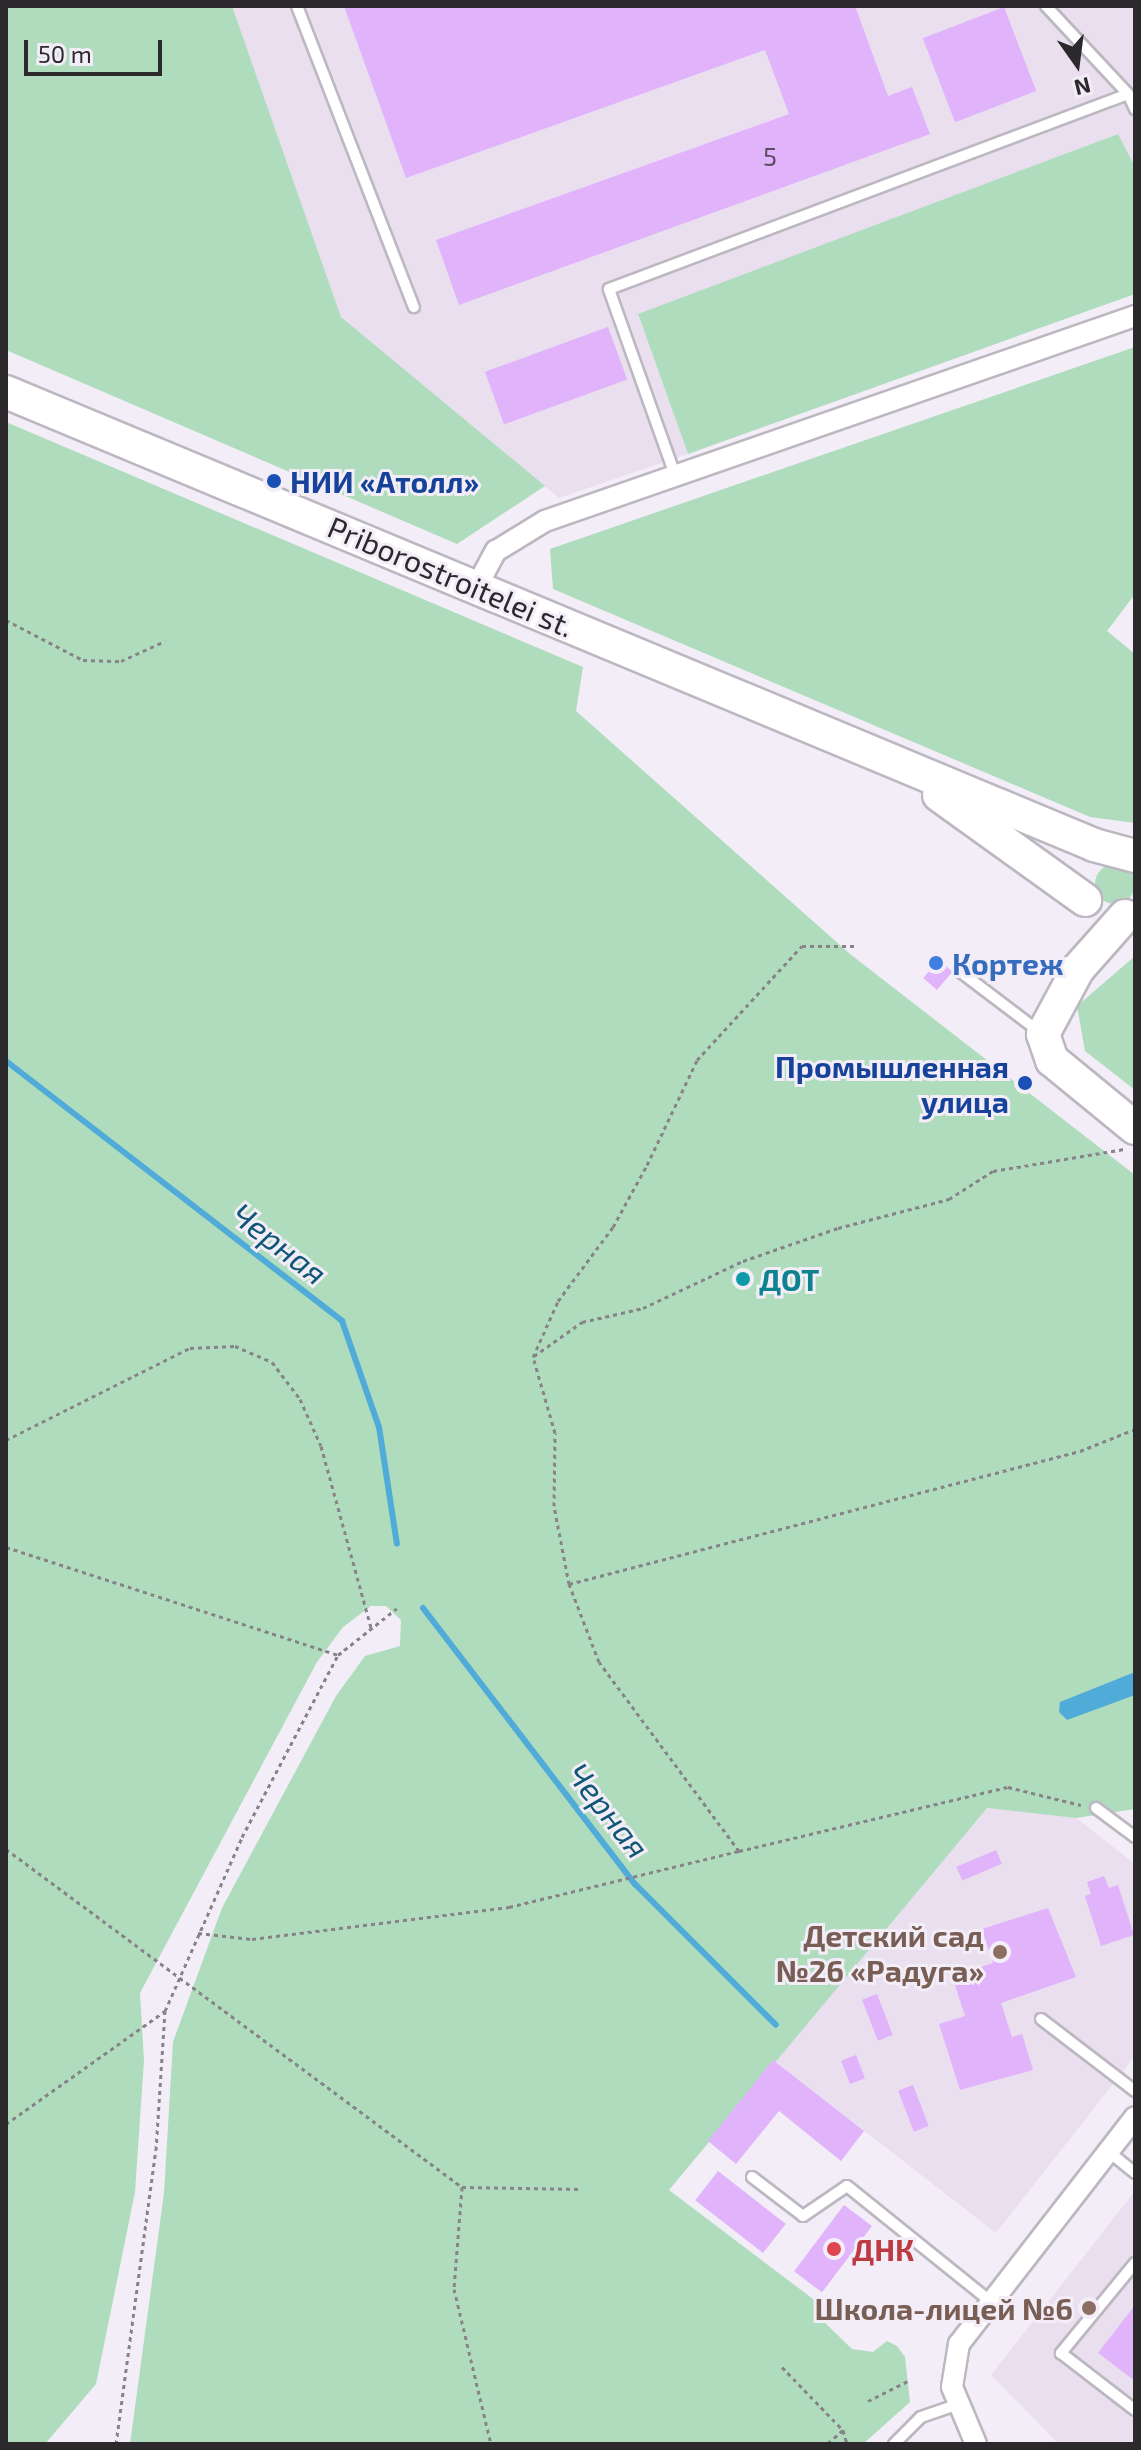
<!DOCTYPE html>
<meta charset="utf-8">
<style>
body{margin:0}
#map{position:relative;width:1141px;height:2450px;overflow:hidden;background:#f3edf7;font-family:"Exo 2",sans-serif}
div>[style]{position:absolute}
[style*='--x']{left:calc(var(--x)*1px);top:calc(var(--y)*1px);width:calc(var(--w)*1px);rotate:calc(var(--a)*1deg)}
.built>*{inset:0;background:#e9dfef}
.green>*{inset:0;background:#aedcbd}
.round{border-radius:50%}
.water>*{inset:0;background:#51abd9}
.stream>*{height:6px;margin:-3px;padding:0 3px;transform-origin:3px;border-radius:3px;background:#51abd9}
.building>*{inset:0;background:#e0b3fb;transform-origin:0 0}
.path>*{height:3px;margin-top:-1.5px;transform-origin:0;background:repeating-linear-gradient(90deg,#878389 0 4px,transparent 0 8px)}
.roads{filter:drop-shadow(2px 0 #bcb7c0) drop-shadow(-2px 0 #bcb7c0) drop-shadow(0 2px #bcb7c0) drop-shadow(0 -2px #bcb7c0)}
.service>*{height:10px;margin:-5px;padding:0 5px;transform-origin:5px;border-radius:5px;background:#fff}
.minor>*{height:20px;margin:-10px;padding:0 10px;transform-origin:10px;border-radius:10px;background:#fff}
.primary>*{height:32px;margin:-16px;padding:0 16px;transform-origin:16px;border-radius:16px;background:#fff}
.dots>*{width:22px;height:22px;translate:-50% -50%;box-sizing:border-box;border:4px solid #f3edf7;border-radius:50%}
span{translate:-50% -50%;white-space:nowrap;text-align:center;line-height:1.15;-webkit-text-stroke:6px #f3edf7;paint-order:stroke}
.number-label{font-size:26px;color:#584c60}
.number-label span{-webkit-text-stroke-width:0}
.transit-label{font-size:30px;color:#164399;font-weight:700}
.left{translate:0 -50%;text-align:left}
.right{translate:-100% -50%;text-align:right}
.street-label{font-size:30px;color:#2b292c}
.shop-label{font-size:30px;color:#366cbe;font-weight:700}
.culture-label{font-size:30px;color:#0d838f;font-weight:700}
.education-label{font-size:30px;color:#785e54;font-weight:700}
.health-label{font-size:30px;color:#be3a42;font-weight:700}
.water-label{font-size:32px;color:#105776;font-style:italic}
.frame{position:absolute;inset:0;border:8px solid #2b292c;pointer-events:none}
.north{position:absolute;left:1037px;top:24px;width:80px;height:80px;-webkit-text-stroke:6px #f3edf7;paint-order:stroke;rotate:166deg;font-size:22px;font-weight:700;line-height:32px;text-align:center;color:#2b292c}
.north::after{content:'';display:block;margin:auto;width:28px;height:36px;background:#2b292c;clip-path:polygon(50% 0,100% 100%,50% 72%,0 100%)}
.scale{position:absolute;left:24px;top:40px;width:138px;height:36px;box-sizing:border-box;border:4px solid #2b292c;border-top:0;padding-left:10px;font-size:24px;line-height:28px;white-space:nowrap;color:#2b292c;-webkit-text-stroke:6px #f3edf7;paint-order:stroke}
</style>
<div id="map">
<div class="built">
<i style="clip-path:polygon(232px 6px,1135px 6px,1135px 167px,1118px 134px,638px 315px,688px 454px,559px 498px,341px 317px)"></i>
<i style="clip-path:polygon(987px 1808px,1076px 1818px,1135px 1864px,1135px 2056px,996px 2233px,773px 2060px)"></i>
<i style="clip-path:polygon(1135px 2191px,1135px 2444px,1059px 2444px,991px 2375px)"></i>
</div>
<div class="green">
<i style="clip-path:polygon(6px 6px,232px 6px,341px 317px,545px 486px,457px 544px,6px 350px)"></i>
<i style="clip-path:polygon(1118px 134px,1135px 167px,1135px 294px,688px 454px,638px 314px)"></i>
<i style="clip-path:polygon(1135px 347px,1135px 594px,1107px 631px,1135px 654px,1135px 823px,1090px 817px,553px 589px,550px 549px)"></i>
<i style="clip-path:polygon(6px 422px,583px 667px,576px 711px,850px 954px,1135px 1175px,1135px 1809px,1076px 1818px,987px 1808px,669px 2190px,817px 2302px,820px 2318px,852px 2349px,873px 2352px,887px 2341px,897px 2346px,905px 2357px,910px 2402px,863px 2444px,130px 2444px,164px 2193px,173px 2042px,222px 1908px,336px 1696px,365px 1656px,400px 1646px,401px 1620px,386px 1606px,371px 1606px,343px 1627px,317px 1662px,140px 1993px,144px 2060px,135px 2192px,96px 2384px,45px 2444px,6px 2444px)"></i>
<i class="round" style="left:1095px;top:864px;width:40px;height:40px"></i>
<i style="clip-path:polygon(1135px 956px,1135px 1090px,1085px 1051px,1077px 1006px)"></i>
</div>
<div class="water">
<i style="clip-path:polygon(1135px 1672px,1135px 1695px,1067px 1720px,1059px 1712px,1060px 1702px)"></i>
</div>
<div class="stream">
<i style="--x:6;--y:1061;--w:425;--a:37.7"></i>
<i style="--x:342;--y:1321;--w:112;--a:70.8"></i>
<i style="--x:379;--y:1427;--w:118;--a:81.3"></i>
<i style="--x:423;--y:1608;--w:348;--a:52.5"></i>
<i style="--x:635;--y:1884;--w:199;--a:45"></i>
</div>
<div class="building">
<i style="clip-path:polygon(344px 6px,855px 6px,888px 96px,912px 87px,930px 134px,459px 305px,436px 240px,789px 114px,765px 50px,406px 178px)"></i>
<i style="left:1004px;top:7px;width:90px;height:87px;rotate:69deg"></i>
<i style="left:608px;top:327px;width:56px;height:131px;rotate:70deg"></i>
<i style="left:939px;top:960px;width:18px;height:24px;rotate:41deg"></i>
<i style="left:996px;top:1850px;width:15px;height:43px;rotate:67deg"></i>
<i style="clip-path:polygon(1104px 1876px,1109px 1888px,1118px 1885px,1134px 1935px,1101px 1946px,1085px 1896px,1091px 1894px,1087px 1882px)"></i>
<i style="clip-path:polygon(1048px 1908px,1076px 1977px,1001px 2003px,1012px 2037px,1022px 2034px,1033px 2070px,960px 2090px,939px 2024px,965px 2016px,952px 1976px,993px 1963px,982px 1929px)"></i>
<i style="left:877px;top:1994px;width:44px;height:16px;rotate:69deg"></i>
<i style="left:856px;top:2055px;width:25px;height:16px;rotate:69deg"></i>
<i style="clip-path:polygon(773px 2060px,864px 2131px,841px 2161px,779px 2111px,736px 2164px,708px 2141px)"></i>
<i style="left:913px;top:2085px;width:44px;height:16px;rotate:69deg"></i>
<i style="left:718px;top:2171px;width:86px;height:37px;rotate:38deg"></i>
<i style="left:844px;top:2205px;width:35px;height:83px;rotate:37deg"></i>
<i style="clip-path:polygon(1135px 2305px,1135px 2381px,1098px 2353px)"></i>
</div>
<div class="path">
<i style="--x:6;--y:620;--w:87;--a:27.5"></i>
<i style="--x:83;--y:660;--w:38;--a:2"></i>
<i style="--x:121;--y:661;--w:48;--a:-24.4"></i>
<i style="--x:534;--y:1356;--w:59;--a:-35.3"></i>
<i style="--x:582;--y:1322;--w:63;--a:-12.9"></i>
<i style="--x:643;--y:1308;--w:110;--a:-25.2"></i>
<i style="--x:743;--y:1261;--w:101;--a:-19.2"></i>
<i style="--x:838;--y:1228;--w:115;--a:-14.6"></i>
<i style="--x:949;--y:1199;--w:52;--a:-32.5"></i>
<i style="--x:993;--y:1171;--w:133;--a:-9.5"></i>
<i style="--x:6;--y:1440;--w:206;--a:-26.6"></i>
<i style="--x:190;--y:1348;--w:45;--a:-2.5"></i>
<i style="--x:235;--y:1346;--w:40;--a:23.4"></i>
<i style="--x:272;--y:1362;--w:46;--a:52.9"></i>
<i style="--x:300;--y:1399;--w:51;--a:65.9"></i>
<i style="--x:321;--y:1446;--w:189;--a:74.6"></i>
<i style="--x:6;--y:1547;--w:349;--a:18"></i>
<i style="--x:569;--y:1584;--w:79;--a:-100.9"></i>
<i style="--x:554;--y:1506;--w:73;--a:-89.2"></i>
<i style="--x:555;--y:1433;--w:79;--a:-106.1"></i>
<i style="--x:533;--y:1357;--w:61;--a:-65.9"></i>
<i style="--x:558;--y:1301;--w:92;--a:-53.4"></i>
<i style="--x:613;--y:1227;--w:71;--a:-61.3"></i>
<i style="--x:647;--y:1165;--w:116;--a:-64.5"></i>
<i style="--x:697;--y:1060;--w:155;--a:-47.4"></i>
<i style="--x:802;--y:946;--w:54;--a:0"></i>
<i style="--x:6;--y:1849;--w:568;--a:36.55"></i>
<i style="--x:462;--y:2187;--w:118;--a:1"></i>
<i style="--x:739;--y:1851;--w:277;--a:-13.4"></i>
<i style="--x:1008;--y:1787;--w:75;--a:13.9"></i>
<i style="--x:198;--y:1933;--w:54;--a:6.3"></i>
<i style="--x:252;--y:1939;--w:259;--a:-7.1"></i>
<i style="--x:509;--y:1907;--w:237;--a:-13.7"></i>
<i style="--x:739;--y:1851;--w:235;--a:-126.5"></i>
<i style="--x:599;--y:1662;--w:84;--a:-111"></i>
<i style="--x:569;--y:1584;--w:528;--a:-14.59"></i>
<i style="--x:1080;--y:1451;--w:59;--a:-21.8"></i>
<i style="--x:6;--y:2124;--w:195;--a:-35.4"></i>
<i style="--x:462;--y:2187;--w:102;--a:94.5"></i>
<i style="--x:454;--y:2289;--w:159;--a:76.6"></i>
<i style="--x:782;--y:2367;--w:88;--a:45.9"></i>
<i style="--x:843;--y:2430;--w:21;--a:139"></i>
<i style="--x:868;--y:2401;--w:47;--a:-26.6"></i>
<i style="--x:843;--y:2430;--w:15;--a:74"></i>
<i style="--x:116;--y:2444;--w:297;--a:-82.3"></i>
<i style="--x:156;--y:2150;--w:139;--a:-86.3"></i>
<i style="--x:165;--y:2011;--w:190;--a:-66.1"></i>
<i style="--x:242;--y:1837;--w:206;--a:-62.2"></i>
<i style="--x:338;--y:1655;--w:75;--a:-38.5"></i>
</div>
<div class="roads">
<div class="service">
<i style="--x:297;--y:6;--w:323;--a:68.8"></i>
<i style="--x:1046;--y:6;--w:120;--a:47"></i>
<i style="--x:674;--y:472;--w:194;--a:-109.6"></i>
<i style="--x:609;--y:289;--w:554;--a:-20.59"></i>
<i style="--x:1128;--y:94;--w:17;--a:65"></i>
<i style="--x:962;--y:973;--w:99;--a:37.2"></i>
<i style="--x:1096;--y:1808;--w:49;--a:36.6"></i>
<i style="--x:1041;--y:2019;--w:118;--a:37.5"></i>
<i style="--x:1108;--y:2151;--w:35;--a:39"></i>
<i style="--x:752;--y:2177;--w:64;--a:37.4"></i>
<i style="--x:803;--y:2216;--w:53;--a:-34.3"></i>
<i style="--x:847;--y:2186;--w:182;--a:38.8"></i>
<i style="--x:1135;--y:2263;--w:117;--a:129.4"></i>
<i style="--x:1061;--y:2353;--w:93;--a:37.6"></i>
<i style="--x:894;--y:2444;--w:38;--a:-45"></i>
<i style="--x:921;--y:2417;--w:37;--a:-19"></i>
</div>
<div class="minor">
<i style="--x:477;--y:586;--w:40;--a:-62"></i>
<i style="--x:496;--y:551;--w:57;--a:-31.5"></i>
<i style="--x:545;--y:521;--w:625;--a:-19.16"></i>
<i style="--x:976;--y:2444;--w:62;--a:-112.8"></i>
<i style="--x:952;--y:2387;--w:44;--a:-80.8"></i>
<i style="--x:959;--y:2344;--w:287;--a:-52.2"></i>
</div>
<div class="primary">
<i style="--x:6;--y:392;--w:1179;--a:22.6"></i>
<i style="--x:1094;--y:845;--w:42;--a:15"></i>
<i style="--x:939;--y:795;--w:180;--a:35.7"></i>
<i style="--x:1125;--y:916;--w:71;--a:131.6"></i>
<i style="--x:1078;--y:969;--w:74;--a:118.3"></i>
<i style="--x:1043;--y:1034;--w:28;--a:71"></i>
<i style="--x:1052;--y:1060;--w:107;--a:39.3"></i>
</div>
</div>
<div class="dots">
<i style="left:274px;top:481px;background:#1a4fb4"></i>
<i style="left:936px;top:963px;background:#3f7fe0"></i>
<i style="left:1025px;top:1083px;background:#1a4fb4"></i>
<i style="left:743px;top:1279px;background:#0f9aa8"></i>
<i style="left:1000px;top:1952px;background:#8d6e63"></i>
<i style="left:834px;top:2249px;background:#e0444e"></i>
<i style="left:1089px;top:2308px;background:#8d6e63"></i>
</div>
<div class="number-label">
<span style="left:770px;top:156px">5</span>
</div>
<div class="transit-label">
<span class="left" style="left:290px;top:481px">НИИ «Атолл»</span>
<span class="right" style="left:1009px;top:1083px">Промышленная<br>улица</span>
</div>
<div class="street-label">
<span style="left:451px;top:576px;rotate:23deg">Priborostroitelei st.</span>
</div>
<div class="shop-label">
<span class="left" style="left:952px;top:963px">Кортеж</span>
</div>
<div class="culture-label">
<span class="left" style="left:759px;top:1279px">ДОТ</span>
</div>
<div class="education-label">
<span class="right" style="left:984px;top:1952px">Детский сад<br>№26 «Радуга»</span>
<span class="right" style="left:1073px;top:2308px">Школа-лицей №6</span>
</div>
<div class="health-label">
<span class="left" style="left:852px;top:2249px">ДНК</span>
</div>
<div class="water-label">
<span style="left:280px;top:1243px;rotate:38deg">Черная</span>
<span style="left:609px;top:1810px;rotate:52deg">Черная</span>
</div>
<div class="frame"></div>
<div class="north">N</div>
<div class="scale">50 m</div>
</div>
